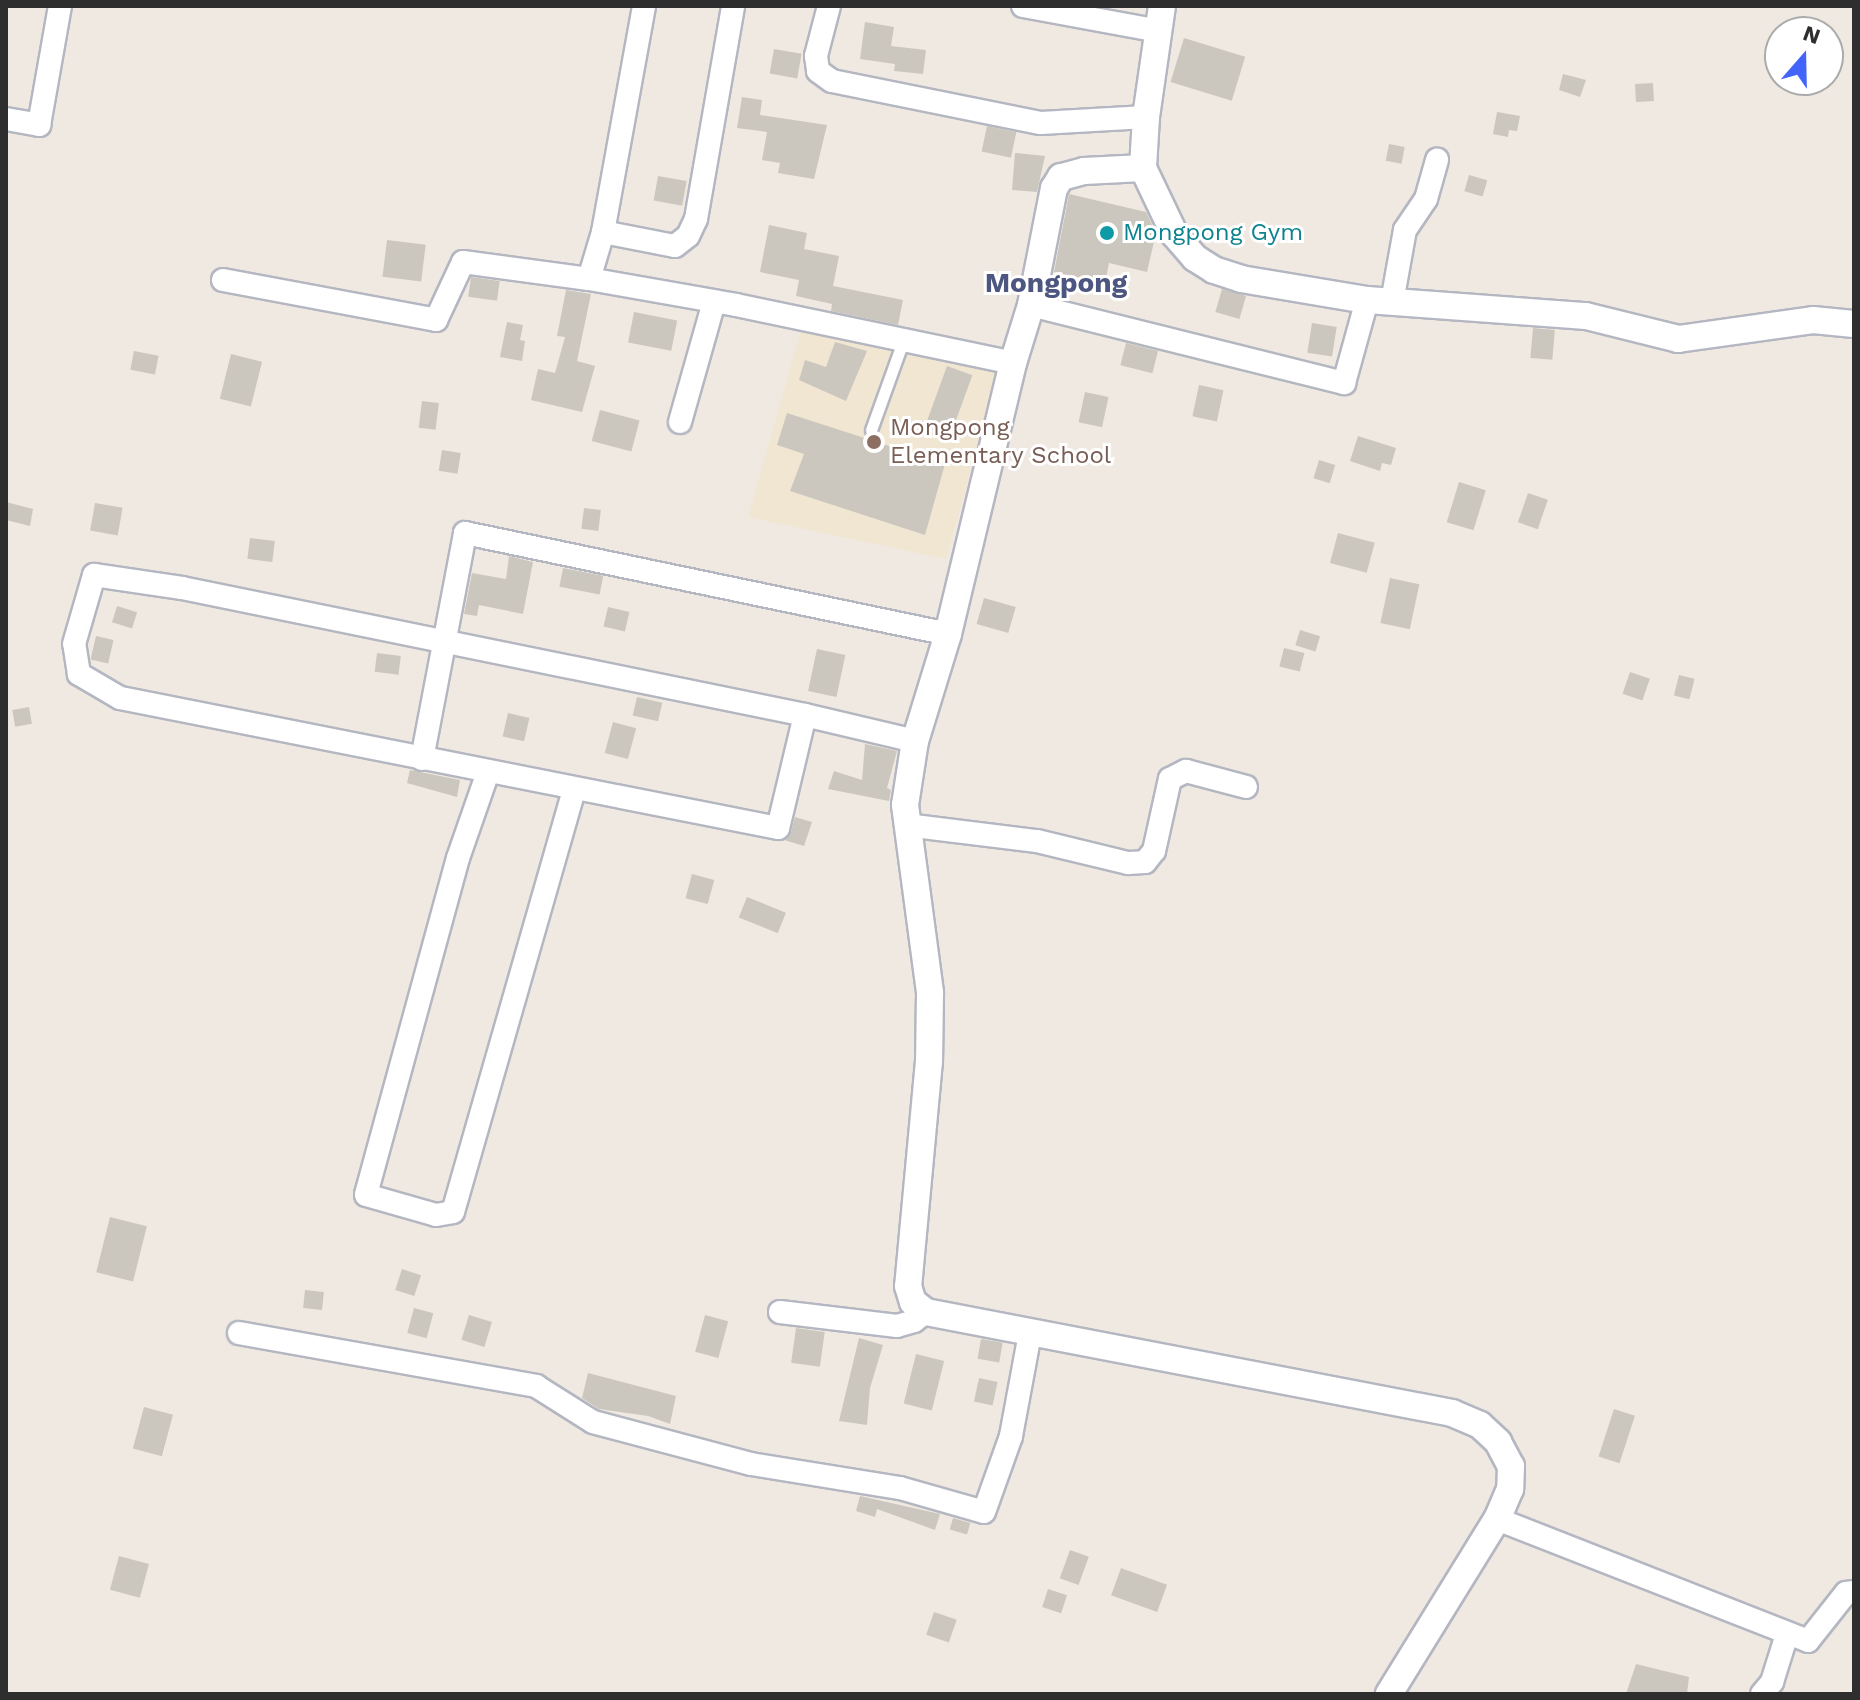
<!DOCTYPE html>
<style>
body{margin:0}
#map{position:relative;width:1860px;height:1700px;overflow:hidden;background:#efe9e1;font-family:"Work Sans",sans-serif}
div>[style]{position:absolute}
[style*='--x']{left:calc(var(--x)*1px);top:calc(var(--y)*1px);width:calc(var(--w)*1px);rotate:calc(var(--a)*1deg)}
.education>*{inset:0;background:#f0e6d1}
.building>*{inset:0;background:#cbc7bf;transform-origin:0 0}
.roads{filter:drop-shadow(2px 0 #b4b7c1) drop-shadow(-2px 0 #b4b7c1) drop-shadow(0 2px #b4b7c1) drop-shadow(0 -2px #b4b7c1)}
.service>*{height:11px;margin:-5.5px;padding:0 5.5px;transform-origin:5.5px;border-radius:5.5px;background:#fff}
.minor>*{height:22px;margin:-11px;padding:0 11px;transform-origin:11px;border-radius:11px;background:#fff}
.tertiary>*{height:26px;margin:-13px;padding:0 13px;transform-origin:13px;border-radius:13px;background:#fff}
.dots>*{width:22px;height:22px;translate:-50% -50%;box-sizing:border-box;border:4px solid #fff;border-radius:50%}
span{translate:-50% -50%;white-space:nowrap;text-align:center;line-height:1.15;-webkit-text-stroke:6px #fff;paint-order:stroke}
.culture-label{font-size:24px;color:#0d838f}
.left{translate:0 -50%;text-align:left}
.education-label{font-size:24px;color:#785e54}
.quarter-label{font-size:28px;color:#4d5680;font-weight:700}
.frame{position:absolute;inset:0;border:8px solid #2e2e2e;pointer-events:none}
.north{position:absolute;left:1764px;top:16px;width:80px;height:80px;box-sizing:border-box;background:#fff;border:2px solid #ababab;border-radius:50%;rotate:20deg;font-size:22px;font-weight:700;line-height:32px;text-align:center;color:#2e2e2e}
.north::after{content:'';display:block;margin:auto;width:28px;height:36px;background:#4264fb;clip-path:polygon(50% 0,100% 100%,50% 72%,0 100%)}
</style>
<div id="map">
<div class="education">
<i style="clip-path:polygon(801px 331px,999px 367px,946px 559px,748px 517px)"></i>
</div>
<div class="building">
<i style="clip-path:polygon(865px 22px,894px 27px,891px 46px,926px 50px,923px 74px,894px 71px,895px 64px,860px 59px)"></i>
<i style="left:1184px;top:38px;width:64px;height:46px;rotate:17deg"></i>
<i style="left:774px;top:49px;width:28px;height:25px;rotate:10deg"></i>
<i style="clip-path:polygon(1563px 74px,1586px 80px,1580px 97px,1559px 90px)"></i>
<i style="left:1653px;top:83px;width:18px;height:18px;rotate:87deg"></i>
<i style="clip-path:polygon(742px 97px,762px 100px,760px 115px,827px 125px,814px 179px,778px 173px,780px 163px,762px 160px,767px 132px,737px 128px)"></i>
<i style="clip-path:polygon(1497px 112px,1520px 116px,1517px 131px,1509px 130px,1508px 137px,1493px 134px)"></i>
<i style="left:987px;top:126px;width:30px;height:26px;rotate:12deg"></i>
<i style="left:1389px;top:144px;width:16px;height:17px;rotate:11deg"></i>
<i style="clip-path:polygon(1015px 153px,1045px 156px,1037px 192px,1012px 190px)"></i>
<i style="left:1469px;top:175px;width:19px;height:17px;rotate:16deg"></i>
<i style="left:658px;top:176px;width:29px;height:25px;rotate:10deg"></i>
<i style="clip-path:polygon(1069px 194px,1146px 212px,1156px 233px,1147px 272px,1109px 263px,1104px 288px,1081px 283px,1082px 278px,1054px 272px)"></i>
<i style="clip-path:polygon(769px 225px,807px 233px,804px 249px,839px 256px,833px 286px,903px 300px,898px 325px,831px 311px,832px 304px,796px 296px,799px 280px,760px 272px)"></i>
<i style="left:387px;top:240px;width:39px;height:37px;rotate:7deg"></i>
<i style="left:471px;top:277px;width:29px;height:20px;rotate:8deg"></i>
<i style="left:1222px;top:289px;width:25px;height:24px;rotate:16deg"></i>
<i style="clip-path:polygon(566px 290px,591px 294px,577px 361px,595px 366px,582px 412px,531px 400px,538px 369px,555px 373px,565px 337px,557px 336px)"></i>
<i style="left:634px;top:312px;width:44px;height:31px;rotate:11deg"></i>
<i style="clip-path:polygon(507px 322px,523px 325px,520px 340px,525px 341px,522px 361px,500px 357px)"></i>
<i style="left:1312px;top:323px;width:25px;height:30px;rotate:9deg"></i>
<i style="left:1533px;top:328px;width:22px;height:30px;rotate:5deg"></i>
<i style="clip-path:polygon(835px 342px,867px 351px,846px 401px,799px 380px,805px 360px,826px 367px)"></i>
<i style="left:1126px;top:343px;width:33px;height:23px;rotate:14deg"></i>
<i style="left:134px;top:351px;width:25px;height:19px;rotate:11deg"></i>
<i style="left:231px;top:354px;width:32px;height:46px;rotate:14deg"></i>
<i style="left:947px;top:366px;width:27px;height:70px;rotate:20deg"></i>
<i style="left:1199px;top:385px;width:25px;height:32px;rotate:12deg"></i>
<i style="left:1085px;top:392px;width:24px;height:31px;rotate:12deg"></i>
<i style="left:422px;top:401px;width:17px;height:27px;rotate:7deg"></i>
<i style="left:600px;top:410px;width:41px;height:32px;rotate:15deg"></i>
<i style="clip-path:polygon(787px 413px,945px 464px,925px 535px,790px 491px,804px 454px,777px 445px)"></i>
<i style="clip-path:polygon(1358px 436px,1396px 448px,1391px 465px,1382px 463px,1380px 471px,1350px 461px)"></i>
<i style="left:442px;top:450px;width:19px;height:21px;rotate:9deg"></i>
<i style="left:1319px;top:460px;width:17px;height:19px;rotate:17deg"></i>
<i style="left:1459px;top:482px;width:28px;height:42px;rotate:17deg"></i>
<i style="left:1528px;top:493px;width:21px;height:31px;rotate:19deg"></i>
<i style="clip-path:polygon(6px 502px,33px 509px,30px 526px,6px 520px)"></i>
<i style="left:95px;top:503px;width:28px;height:28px;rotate:10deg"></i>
<i style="left:584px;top:508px;width:17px;height:21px;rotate:7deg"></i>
<i style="left:1338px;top:533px;width:38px;height:31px;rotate:15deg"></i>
<i style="left:250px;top:538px;width:25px;height:21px;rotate:7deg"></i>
<i style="clip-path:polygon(509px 556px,533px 562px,523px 614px,479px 605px,477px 616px,464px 614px,472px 573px,506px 579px)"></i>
<i style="left:563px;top:568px;width:41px;height:19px;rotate:11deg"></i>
<i style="left:1390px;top:578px;width:30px;height:46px;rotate:12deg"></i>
<i style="left:984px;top:598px;width:33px;height:27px;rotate:16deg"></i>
<i style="left:117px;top:606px;width:21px;height:17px;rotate:17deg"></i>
<i style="left:608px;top:607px;width:22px;height:20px;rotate:13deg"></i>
<i style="left:1300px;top:630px;width:21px;height:16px;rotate:17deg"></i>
<i style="left:96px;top:636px;width:18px;height:24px;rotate:13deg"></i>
<i style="left:1284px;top:648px;width:21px;height:19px;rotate:14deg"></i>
<i style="left:817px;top:649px;width:29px;height:43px;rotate:12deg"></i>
<i style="left:377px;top:653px;width:24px;height:19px;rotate:7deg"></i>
<i style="left:1630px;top:672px;width:21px;height:23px;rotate:19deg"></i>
<i style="left:1679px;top:675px;width:16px;height:21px;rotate:14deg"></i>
<i style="left:637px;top:697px;width:26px;height:19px;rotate:13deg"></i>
<i style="left:29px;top:707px;width:17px;height:17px;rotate:80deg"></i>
<i style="left:508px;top:713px;width:22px;height:24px;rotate:13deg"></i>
<i style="left:613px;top:722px;width:24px;height:32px;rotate:15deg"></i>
<i style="clip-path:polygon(865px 744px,897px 751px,887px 788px,891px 790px,889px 801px,828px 789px,834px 771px,862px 780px)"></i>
<i style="clip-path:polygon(410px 770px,460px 780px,457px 797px,407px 783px)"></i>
<i style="clip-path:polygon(795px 817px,812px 822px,804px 846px,784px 840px,791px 832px)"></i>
<i style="left:692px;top:874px;width:23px;height:25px;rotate:15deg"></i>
<i style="left:747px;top:897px;width:42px;height:22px;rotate:22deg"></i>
<i style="left:110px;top:1217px;width:38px;height:57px;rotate:14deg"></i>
<i style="left:402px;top:1269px;width:20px;height:22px;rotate:18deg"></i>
<i style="left:305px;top:1290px;width:19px;height:18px;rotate:6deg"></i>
<i style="left:414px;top:1308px;width:20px;height:26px;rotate:15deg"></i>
<i style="left:469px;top:1315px;width:24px;height:26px;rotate:17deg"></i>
<i style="left:705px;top:1315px;width:24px;height:38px;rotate:15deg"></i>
<i style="left:796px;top:1328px;width:29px;height:35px;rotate:8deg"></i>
<i style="clip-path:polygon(859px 1338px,883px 1345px,870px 1388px,867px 1425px,839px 1421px)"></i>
<i style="left:981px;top:1339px;width:22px;height:20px;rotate:10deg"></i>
<i style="left:916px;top:1354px;width:29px;height:51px;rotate:14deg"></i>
<i style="clip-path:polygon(588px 1373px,676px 1396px,670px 1424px,648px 1416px,599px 1409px,582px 1398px)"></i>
<i style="left:979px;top:1378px;width:19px;height:24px;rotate:12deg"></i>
<i style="left:144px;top:1407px;width:30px;height:43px;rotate:15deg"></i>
<i style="left:1614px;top:1409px;width:22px;height:50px;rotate:18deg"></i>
<i style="clip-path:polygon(860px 1496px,940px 1514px,935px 1530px,877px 1509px,875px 1517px,856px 1511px)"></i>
<i style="left:953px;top:1518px;width:18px;height:12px;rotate:16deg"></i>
<i style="left:1070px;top:1550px;width:20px;height:30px;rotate:20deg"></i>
<i style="left:119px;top:1556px;width:31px;height:35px;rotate:15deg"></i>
<i style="left:1121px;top:1568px;width:49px;height:29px;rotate:20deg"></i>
<i style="left:1048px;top:1589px;width:20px;height:19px;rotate:18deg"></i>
<i style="left:934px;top:1612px;width:24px;height:24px;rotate:19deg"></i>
<i style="clip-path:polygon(1636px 1664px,1689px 1677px,1687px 1694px,1626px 1694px)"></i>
</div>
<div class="roads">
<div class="service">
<i style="--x:871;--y:430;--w:95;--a:-70.2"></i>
</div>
<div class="minor">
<i style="--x:829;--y:6;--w:52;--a:104.6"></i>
<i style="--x:816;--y:56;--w:15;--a:82"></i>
<i style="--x:818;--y:71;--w:17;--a:36"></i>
<i style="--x:832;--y:81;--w:213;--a:11.4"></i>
<i style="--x:1041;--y:123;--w:105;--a:-3.3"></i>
<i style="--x:1023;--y:6;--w:138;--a:10.4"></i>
<i style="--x:6;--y:119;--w:34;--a:10"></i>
<i style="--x:39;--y:125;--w:121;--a:-80"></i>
<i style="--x:603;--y:232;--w:73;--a:11"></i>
<i style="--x:675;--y:246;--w:16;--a:-38"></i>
<i style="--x:688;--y:236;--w:19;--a:-65"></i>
<i style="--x:696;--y:219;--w:216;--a:-80.1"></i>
<i style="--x:589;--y:279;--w:49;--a:-73.4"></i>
<i style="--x:603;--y:232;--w:230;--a:-79.7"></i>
<i style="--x:223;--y:280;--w:217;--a:10.6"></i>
<i style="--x:436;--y:320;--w:64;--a:-65"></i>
<i style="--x:463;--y:262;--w:127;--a:7.7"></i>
<i style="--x:589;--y:279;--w:149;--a:10"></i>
<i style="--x:736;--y:305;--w:283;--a:11.8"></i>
<i style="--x:1392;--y:302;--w:73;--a:-79.8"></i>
<i style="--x:1405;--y:230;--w:37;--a:-56"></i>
<i style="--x:1426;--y:199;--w:41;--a:-74.2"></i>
<i style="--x:1031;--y:305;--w:323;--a:14"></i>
<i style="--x:1344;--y:383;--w:86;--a:-74.5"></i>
<i style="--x:680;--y:422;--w:125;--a:-74.2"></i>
<i style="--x:805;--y:715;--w:116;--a:103.4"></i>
<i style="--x:778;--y:828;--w:671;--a:-168.82"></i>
<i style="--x:120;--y:698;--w:48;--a:-149.7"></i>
<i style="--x:79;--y:674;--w:30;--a:-99"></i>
<i style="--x:74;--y:644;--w:72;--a:-73.8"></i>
<i style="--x:94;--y:575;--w:89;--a:8.4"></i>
<i style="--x:182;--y:588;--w:636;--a:11.52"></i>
<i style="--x:805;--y:715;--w:113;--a:13.3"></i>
<i style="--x:422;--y:759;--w:230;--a:-79.2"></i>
<i style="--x:465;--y:533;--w:493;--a:11.8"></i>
<i style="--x:488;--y:772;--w:91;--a:109.2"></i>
<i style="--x:458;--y:858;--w:349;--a:105.3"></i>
<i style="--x:366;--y:1195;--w:73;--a:15.9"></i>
<i style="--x:436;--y:1215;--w:17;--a:-10"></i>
<i style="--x:453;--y:1212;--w:439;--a:-74"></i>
<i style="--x:906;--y:825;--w:132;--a:7"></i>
<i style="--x:1037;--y:841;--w:94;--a:13.6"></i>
<i style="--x:1128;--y:863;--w:17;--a:-3"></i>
<i style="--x:1145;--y:862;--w:14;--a:-51"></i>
<i style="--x:1154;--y:851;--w:74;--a:-77.5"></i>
<i style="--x:1170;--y:779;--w:18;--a:-27"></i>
<i style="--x:1186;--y:771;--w:62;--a:14.9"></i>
<i style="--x:780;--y:1312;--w:118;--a:6.8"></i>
<i style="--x:897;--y:1326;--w:18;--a:-16"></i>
<i style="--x:914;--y:1321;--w:15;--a:-37"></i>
<i style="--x:239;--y:1333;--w:302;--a:10.1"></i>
<i style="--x:536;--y:1386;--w:67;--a:32.3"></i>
<i style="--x:593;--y:1422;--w:163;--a:14.9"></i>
<i style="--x:751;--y:1464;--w:151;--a:9.2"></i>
<i style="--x:900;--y:1488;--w:87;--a:15.9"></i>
<i style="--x:984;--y:1512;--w:81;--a:-70.4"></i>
<i style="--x:1011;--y:1436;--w:105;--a:-79.5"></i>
<i style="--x:1497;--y:1519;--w:334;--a:21.4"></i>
<i style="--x:1808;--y:1641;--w:61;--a:-51.6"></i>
<i style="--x:1846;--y:1593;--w:8;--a:-7"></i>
<i style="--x:1762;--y:1694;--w:16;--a:-50"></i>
<i style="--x:1772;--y:1682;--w:50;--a:-72.6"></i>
</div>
<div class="tertiary">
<i style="--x:1162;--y:6;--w:112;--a:98.2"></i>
<i style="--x:1146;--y:117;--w:51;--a:93.4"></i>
<i style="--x:1143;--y:168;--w:74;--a:64.5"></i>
<i style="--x:1175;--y:235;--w:30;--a:49"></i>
<i style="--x:1195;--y:258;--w:22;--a:32"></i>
<i style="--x:1214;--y:270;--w:28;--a:18"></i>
<i style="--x:1241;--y:279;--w:128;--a:9.5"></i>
<i style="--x:1367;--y:300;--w:220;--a:4.2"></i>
<i style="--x:1586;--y:316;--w:95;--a:14"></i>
<i style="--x:1678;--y:339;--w:136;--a:-8"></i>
<i style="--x:1813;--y:320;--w:41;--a:5.6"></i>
<i style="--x:1143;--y:168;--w:59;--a:177.1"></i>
<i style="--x:1084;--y:171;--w:24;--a:165"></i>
<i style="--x:1061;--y:177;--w:13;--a:122"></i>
<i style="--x:1054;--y:188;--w:119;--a:101.1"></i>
<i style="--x:1031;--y:305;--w:61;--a:107.2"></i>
<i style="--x:1013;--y:363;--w:279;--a:103.5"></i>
<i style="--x:948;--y:634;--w:112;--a:107.1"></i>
<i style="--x:915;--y:741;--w:65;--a:98.9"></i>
<i style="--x:905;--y:805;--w:190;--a:82.4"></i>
<i style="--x:930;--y:993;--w:68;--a:90.8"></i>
<i style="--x:929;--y:1061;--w:226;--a:95.3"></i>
<i style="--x:908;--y:1286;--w:17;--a:73"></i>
<i style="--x:913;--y:1302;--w:16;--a:38"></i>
<i style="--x:926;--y:1312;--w:536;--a:10.87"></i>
<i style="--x:1452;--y:1413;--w:30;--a:23"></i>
<i style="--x:1480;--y:1425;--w:25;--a:43"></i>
<i style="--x:1498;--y:1442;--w:27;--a:62"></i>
<i style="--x:1511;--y:1466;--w:23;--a:92"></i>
<i style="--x:1510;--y:1489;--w:33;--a:113"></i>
<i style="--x:1497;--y:1519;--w:206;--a:121.7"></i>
</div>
</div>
<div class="dots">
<i style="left:1107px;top:233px;background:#0f9aa8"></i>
<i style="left:874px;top:442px;background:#8d6e63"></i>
</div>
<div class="culture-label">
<span class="left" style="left:1123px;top:233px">Mongpong Gym</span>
</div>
<div class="education-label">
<span class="left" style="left:890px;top:442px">Mongpong<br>Elementary School</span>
</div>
<div class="quarter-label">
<span style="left:1056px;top:283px">Mongpong</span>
</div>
<div class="frame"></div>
<div class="north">N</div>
</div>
